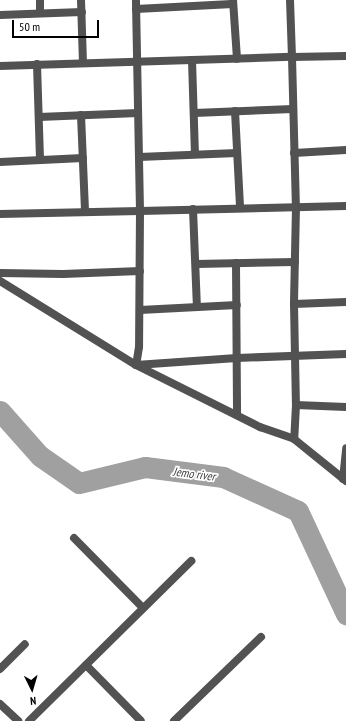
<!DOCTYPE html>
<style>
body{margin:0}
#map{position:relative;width:346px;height:721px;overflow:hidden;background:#fff;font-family:"PT Sans Narrow",sans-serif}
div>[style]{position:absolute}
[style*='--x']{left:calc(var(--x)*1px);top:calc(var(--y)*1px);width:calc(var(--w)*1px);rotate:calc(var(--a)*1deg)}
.river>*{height:21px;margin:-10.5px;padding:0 10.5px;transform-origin:10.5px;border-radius:10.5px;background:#a0a0a0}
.street>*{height:8px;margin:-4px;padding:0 4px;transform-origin:4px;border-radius:4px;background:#525252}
span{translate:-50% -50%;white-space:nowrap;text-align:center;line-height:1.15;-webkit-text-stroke:3.5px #fff;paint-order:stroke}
.water-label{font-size:12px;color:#414141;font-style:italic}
.north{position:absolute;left:12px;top:669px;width:40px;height:40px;-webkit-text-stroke:3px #fff;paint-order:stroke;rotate:175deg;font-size:11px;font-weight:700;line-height:16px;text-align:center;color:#000}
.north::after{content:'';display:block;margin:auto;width:14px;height:18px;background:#000;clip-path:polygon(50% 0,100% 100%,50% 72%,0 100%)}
.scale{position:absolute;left:12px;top:20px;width:87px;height:18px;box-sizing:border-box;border:2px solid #000;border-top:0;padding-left:5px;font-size:12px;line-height:14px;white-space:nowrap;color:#000;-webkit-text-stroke:3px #fff;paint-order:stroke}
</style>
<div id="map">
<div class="river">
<i style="--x:0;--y:411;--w:60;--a:48.4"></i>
<i style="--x:40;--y:456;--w:47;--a:34.7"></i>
<i style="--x:79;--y:483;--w:68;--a:-13.6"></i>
<i style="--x:145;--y:467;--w:79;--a:7.3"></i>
<i style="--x:223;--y:477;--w:82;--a:24.4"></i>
<i style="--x:298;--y:511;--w:114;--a:65"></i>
</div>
<div class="street">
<i style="--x:40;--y:0;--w:13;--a:90"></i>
<i style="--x:81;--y:0;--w:62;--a:88.2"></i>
<i style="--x:233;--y:0;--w:59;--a:86.1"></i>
<i style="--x:290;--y:0;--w:57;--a:88"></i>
<i style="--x:292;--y:57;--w:54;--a:-1.1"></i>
<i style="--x:136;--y:9;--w:97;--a:-3"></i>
<i style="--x:0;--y:15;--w:82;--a:-2.1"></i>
<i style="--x:192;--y:60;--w:94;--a:88.2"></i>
<i style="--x:37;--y:64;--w:96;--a:88.2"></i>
<i style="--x:0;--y:66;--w:292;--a:-1.8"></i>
<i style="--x:292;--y:57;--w:150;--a:88.5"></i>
<i style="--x:296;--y:207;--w:97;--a:91.2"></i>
<i style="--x:294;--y:304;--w:101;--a:88.9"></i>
<i style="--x:296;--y:405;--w:34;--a:93"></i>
<i style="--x:235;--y:111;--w:97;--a:87"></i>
<i style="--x:194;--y:113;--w:99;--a:-2.3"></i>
<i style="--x:81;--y:115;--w:97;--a:87.6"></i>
<i style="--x:39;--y:117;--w:99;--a:-2.3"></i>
<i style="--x:294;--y:153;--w:52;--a:-3.3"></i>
<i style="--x:139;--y:157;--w:98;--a:-2.3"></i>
<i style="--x:0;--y:162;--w:83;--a:-2.8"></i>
<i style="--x:346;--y:206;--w:206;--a:178.6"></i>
<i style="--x:140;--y:211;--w:136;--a:90.4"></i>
<i style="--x:139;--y:347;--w:18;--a:99"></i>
<i style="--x:136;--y:365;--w:139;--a:26.6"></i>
<i style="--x:260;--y:427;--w:36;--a:19"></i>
<i style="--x:294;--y:439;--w:67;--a:38.9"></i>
<i style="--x:193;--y:209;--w:98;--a:87.7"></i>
<i style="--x:0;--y:214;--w:140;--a:-1.2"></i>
<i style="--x:140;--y:211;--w:211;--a:-91.1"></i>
<i style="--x:236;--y:263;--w:152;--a:89.6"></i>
<i style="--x:196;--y:264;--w:99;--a:-1.2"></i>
<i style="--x:0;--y:273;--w:63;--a:0.9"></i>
<i style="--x:63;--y:274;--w:77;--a:-2.2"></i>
<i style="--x:0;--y:281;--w:160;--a:31.7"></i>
<i style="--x:136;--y:365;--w:101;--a:-4"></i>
<i style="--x:237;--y:358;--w:109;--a:-2.1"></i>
<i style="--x:294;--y:304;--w:52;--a:-2.2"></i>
<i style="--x:140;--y:310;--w:97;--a:-3"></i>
<i style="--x:296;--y:405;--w:50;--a:2.3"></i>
<i style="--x:343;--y:479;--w:31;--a:-84"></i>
<i style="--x:74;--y:538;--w:98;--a:45.4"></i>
<i style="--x:86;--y:665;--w:78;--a:45.5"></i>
<i style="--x:0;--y:669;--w:35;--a:-45"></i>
<i style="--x:0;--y:704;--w:25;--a:43"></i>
<i style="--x:29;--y:721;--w:228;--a:-44.6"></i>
<i style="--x:174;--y:721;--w:121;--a:-44"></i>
</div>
<div class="water-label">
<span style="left:194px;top:474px;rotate:7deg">Jemo river</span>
</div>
<div class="north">N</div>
<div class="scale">50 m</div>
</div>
